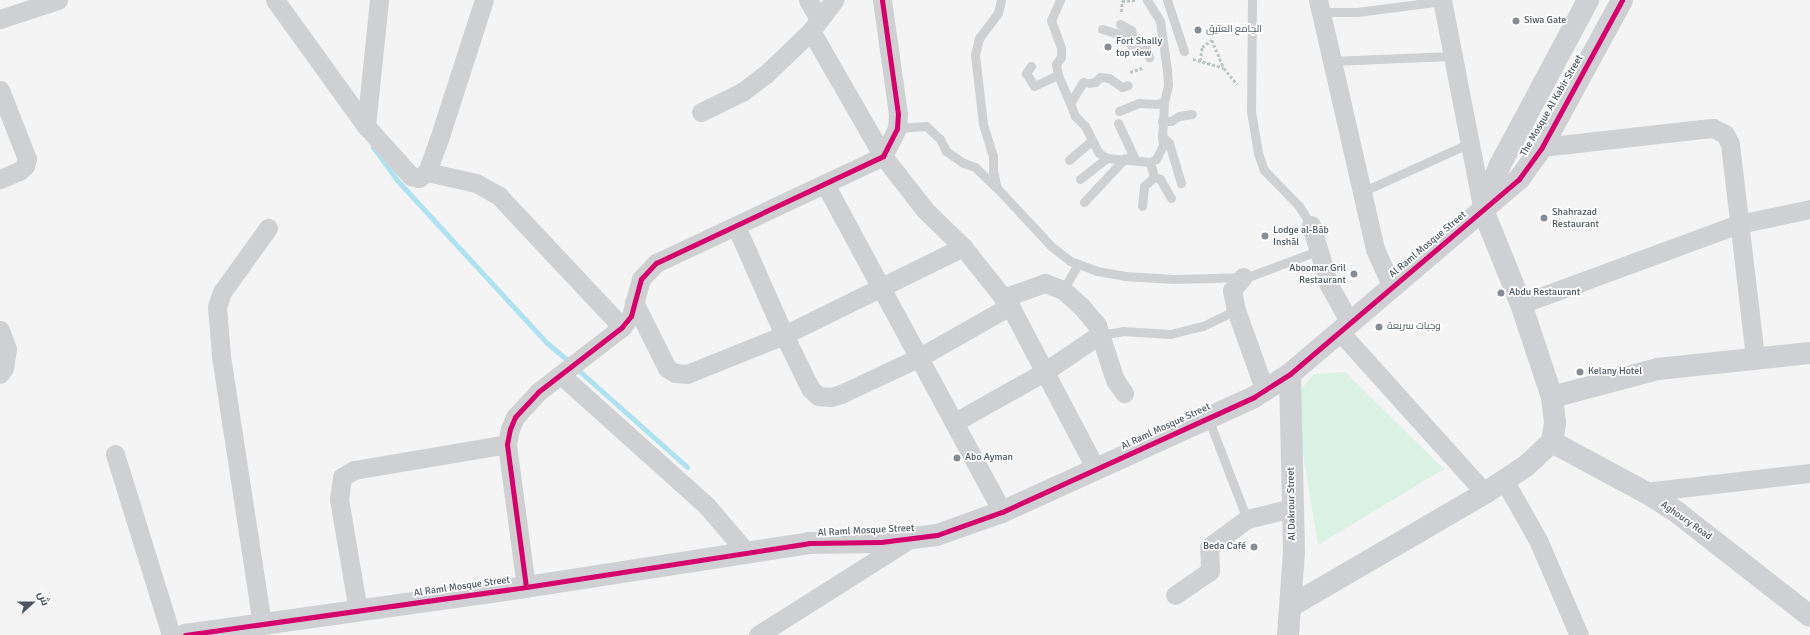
<!DOCTYPE html>
<meta charset="utf-8">
<style>
body{margin:0}
#map{position:relative;width:1810px;height:635px;overflow:hidden;background:#f4f4f4;font-family:Signika,Cairo,sans-serif}
div>[style]{position:absolute}
[style*='--x']{left:calc(var(--x)*1px);top:calc(var(--y)*1px);width:calc(var(--w)*1px);rotate:calc(var(--a)*1deg)}
.green>*{inset:0;background:#d9f2e3}
.stream>*{height:5px;margin:-2.5px;padding:0 2.5px;transform-origin:2.5px;border-radius:2.5px;background:#aee2f0}
.path>*{height:2.5px;margin-top:-1.25px;transform-origin:0;background:repeating-linear-gradient(90deg,#bcc7c4 0 3px,transparent 0 5px)}
.lane>*{height:9px;margin:-4.5px;padding:0 4.5px;transform-origin:4.5px;border-radius:4.5px;background:#ced0d2}
.street>*{height:19px;margin:-9.5px;padding:0 9.5px;transform-origin:9.5px;border-radius:9.5px;background:#ced0d2}
.secondary>*{height:22px;margin:-11px;padding:0 11px;transform-origin:11px;border-radius:11px;background:#ced0d4}
.cycleway>*{height:5px;margin:-2.5px;padding:0 2.5px;transform-origin:2.5px;border-radius:2.5px;background:#d6006c}
.dots>*{width:11px;height:11px;translate:-50% -50%;box-sizing:border-box;border:2px solid #fff;border-radius:50%}
span{translate:-50% -50%;white-space:nowrap;text-align:center;line-height:1.15;-webkit-text-stroke:3.5px #fff;paint-order:stroke}
.poi-label{font-size:10px;color:#4a5661}
.left{translate:0 -50%;text-align:left}
.right{translate:-100% -50%;text-align:right}
.street-label{font-size:10px;color:#4a5661}
.north{position:absolute;left:12px;top:583px;width:40px;height:40px;-webkit-text-stroke:3px #fff;paint-order:stroke;rotate:69deg;font-size:11px;font-weight:700;line-height:16px;text-align:center;color:#4a5661}
.north::after{content:'';display:block;margin:auto;width:14px;height:18px;background:#4a5661;clip-path:polygon(50% 0,100% 100%,50% 72%,0 100%)}
</style>
<div id="map">
<div class="green">
<i style="clip-path:polygon(1345px 372px,1444px 469px,1318px 545px,1296px 412px,1302px 388px,1314px 374px)"></i>
</div>
<div class="stream">
<i style="--x:373;--y:147;--w:39;--a:54"></i>
<i style="--x:396;--y:179;--w:223;--a:47.4"></i>
<i style="--x:547;--y:343;--w:30;--a:40"></i>
<i style="--x:576;--y:368;--w:149;--a:41.7"></i>
</div>
<div class="path">
<i style="--x:1121;--y:12;--w:11;--a:-85"></i>
<i style="--x:1122;--y:1;--w:13;--a:-4"></i>
<i style="--x:1193;--y:59;--w:32;--a:16"></i>
<i style="--x:1200;--y:61;--w:14;--a:-82"></i>
<i style="--x:1202;--y:47;--w:12;--a:-35"></i>
<i style="--x:1212;--y:40;--w:30;--a:67"></i>
<i style="--x:1224;--y:68;--w:21;--a:51"></i>
<i style="--x:1130;--y:72;--w:13;--a:-18"></i>
</div>
<div class="lane">
<i style="--x:1001;--y:0;--w:13;--a:103"></i>
<i style="--x:998;--y:13;--w:31;--a:127"></i>
<i style="--x:979;--y:38;--w:17;--a:103"></i>
<i style="--x:975;--y:55;--w:69;--a:83.4"></i>
<i style="--x:983;--y:124;--w:34;--a:73"></i>
<i style="--x:993;--y:156;--w:15;--a:90"></i>
<i style="--x:993;--y:171;--w:17;--a:77"></i>
<i style="--x:997;--y:188;--w:79;--a:47"></i>
<i style="--x:1051;--y:246;--w:24;--a:38"></i>
<i style="--x:1070;--y:261;--w:29;--a:20"></i>
<i style="--x:1097;--y:271;--w:27;--a:10"></i>
<i style="--x:1124;--y:276;--w:50;--a:3.4"></i>
<i style="--x:1174;--y:279;--w:74;--a:-1.5"></i>
<i style="--x:1248;--y:277;--w:77;--a:-20.6"></i>
<i style="--x:1060;--y:0;--w:22;--a:114"></i>
<i style="--x:1051;--y:20;--w:30;--a:70"></i>
<i style="--x:1061;--y:48;--w:9;--a:90"></i>
<i style="--x:1061;--y:57;--w:9;--a:126"></i>
<i style="--x:1056;--y:64;--w:11;--a:80"></i>
<i style="--x:1058;--y:75;--w:30;--a:67"></i>
<i style="--x:1070;--y:103;--w:25;--a:-58"></i>
<i style="--x:1147;--y:0;--w:25;--a:58"></i>
<i style="--x:1160;--y:21;--w:49;--a:81.9"></i>
<i style="--x:1167;--y:70;--w:15;--a:86"></i>
<i style="--x:1168;--y:85;--w:17;--a:103"></i>
<i style="--x:1164;--y:102;--w:34;--a:93"></i>
<i style="--x:1162;--y:136;--w:10;--a:45"></i>
<i style="--x:1169;--y:143;--w:42;--a:73.3"></i>
<i style="--x:1167;--y:0;--w:54;--a:71.6"></i>
<i style="--x:1252;--y:0;--w:111;--a:90.5"></i>
<i style="--x:1251;--y:111;--w:43;--a:80.5"></i>
<i style="--x:1258;--y:153;--w:18;--a:71"></i>
<i style="--x:1264;--y:170;--w:50;--a:45.8"></i>
<i style="--x:1299;--y:206;--w:22;--a:58"></i>
<i style="--x:1320;--y:12;--w:37;--a:0"></i>
<i style="--x:1357;--y:12;--w:86;--a:-7.4"></i>
<i style="--x:1120;--y:24;--w:13;--a:29"></i>
<i style="--x:1131;--y:30;--w:8;--a:76"></i>
<i style="--x:1133;--y:38;--w:17;--a:40"></i>
<i style="--x:1146;--y:49;--w:9;--a:69"></i>
<i style="--x:1102;--y:29;--w:22;--a:16"></i>
<i style="--x:1123;--y:35;--w:17;--a:50"></i>
<i style="--x:1331;--y:61;--w:120;--a:-2.4"></i>
<i style="--x:1031;--y:66;--w:9;--a:126"></i>
<i style="--x:1026;--y:73;--w:15;--a:58"></i>
<i style="--x:1034;--y:86;--w:26;--a:-25"></i>
<i style="--x:1089;--y:83;--w:6;--a:-9"></i>
<i style="--x:1095;--y:82;--w:7;--a:-45"></i>
<i style="--x:1100;--y:77;--w:9;--a:6"></i>
<i style="--x:1109;--y:78;--w:16;--a:35"></i>
<i style="--x:1122;--y:87;--w:6;--a:-18"></i>
<i style="--x:1070;--y:103;--w:14;--a:69"></i>
<i style="--x:1075;--y:116;--w:14;--a:45"></i>
<i style="--x:1085;--y:126;--w:30;--a:63"></i>
<i style="--x:1099;--y:153;--w:9;--a:32"></i>
<i style="--x:1107;--y:158;--w:43;--a:5.3"></i>
<i style="--x:1150;--y:162;--w:7;--a:-27"></i>
<i style="--x:1156;--y:159;--w:16;--a:-63"></i>
<i style="--x:1163;--y:145;--w:9;--a:-96"></i>
<i style="--x:1119;--y:111;--w:22;--a:-22"></i>
<i style="--x:1139;--y:103;--w:17;--a:3"></i>
<i style="--x:1156;--y:104;--w:8;--a:-14"></i>
<i style="--x:1162;--y:121;--w:9;--a:0"></i>
<i style="--x:1171;--y:121;--w:9;--a:-32"></i>
<i style="--x:1179;--y:116;--w:13;--a:-9"></i>
<i style="--x:1118;--y:123;--w:40;--a:65"></i>
<i style="--x:897;--y:128;--w:29;--a:-4"></i>
<i style="--x:926;--y:126;--w:19;--a:43"></i>
<i style="--x:940;--y:139;--w:13;--a:63"></i>
<i style="--x:946;--y:151;--w:21;--a:35"></i>
<i style="--x:963;--y:163;--w:13;--a:18"></i>
<i style="--x:975;--y:167;--w:29;--a:44"></i>
<i style="--x:1069;--y:160;--w:30;--a:-41"></i>
<i style="--x:1150;--y:162;--w:16;--a:75"></i>
<i style="--x:1154;--y:177;--w:6;--a:18"></i>
<i style="--x:1160;--y:179;--w:22;--a:60"></i>
<i style="--x:1080;--y:179;--w:34;--a:-38"></i>
<i style="--x:1364;--y:191;--w:116;--a:-24.4"></i>
<i style="--x:1084;--y:202;--w:60;--a:-47"></i>
<i style="--x:1142;--y:206;--w:20;--a:-84"></i>
<i style="--x:1144;--y:186;--w:13;--a:-42"></i>
<i style="--x:1063;--y:290;--w:30;--a:-60"></i>
<i style="--x:1099;--y:335;--w:24;--a:-9"></i>
<i style="--x:1123;--y:331;--w:47;--a:3.7"></i>
<i style="--x:1170;--y:334;--w:34;--a:-14"></i>
<i style="--x:1203;--y:326;--w:37;--a:-26"></i>
<i style="--x:1208;--y:418;--w:108;--a:68.9"></i>
</div>
<div class="street">
<i style="--x:275;--y:0;--w:155;--a:54.2"></i>
<i style="--x:366;--y:126;--w:67;--a:48"></i>
<i style="--x:411;--y:176;--w:8;--a:14"></i>
<i style="--x:419;--y:178;--w:10;--a:-37"></i>
<i style="--x:427;--y:172;--w:35;--a:-70"></i>
<i style="--x:439;--y:139;--w:146;--a:-72.1"></i>
<i style="--x:808;--y:0;--w:22;--a:60"></i>
<i style="--x:1318;--y:0;--w:255;--a:77.1"></i>
<i style="--x:1375;--y:249;--w:42;--a:65.9"></i>
<i style="--x:1442;--y:0;--w:214;--a:79"></i>
<i style="--x:0;--y:19;--w:61;--a:-18.1"></i>
<i style="--x:811;--y:31;--w:144;--a:60.1"></i>
<i style="--x:883;--y:156;--w:68;--a:52.1"></i>
<i style="--x:925;--y:210;--w:53;--a:44.2"></i>
<i style="--x:963;--y:247;--w:75;--a:51.5"></i>
<i style="--x:1010;--y:306;--w:184;--a:62.2"></i>
<i style="--x:0;--y:90;--w:74;--a:68.6"></i>
<i style="--x:27;--y:159;--w:7;--a:106"></i>
<i style="--x:25;--y:166;--w:8;--a:140"></i>
<i style="--x:19;--y:171;--w:21;--a:157"></i>
<i style="--x:701;--y:112;--w:46;--a:-26"></i>
<i style="--x:742;--y:92;--w:30;--a:-37"></i>
<i style="--x:766;--y:74;--w:62;--a:-43.7"></i>
<i style="--x:811;--y:31;--w:39;--a:-53"></i>
<i style="--x:366;--y:126;--w:127;--a:-84.1"></i>
<i style="--x:1542;--y:147;--w:161;--a:-6.4"></i>
<i style="--x:1702;--y:129;--w:11;--a:-5"></i>
<i style="--x:1713;--y:128;--w:13;--a:27"></i>
<i style="--x:1725;--y:134;--w:11;--a:63"></i>
<i style="--x:1730;--y:144;--w:215;--a:83.3"></i>
<i style="--x:427;--y:172;--w:50;--a:12.7"></i>
<i style="--x:476;--y:183;--w:26;--a:29"></i>
<i style="--x:499;--y:196;--w:180;--a:46.8"></i>
<i style="--x:825;--y:184;--w:373;--a:61.6"></i>
<i style="--x:1311;--y:225;--w:63;--a:73.3"></i>
<i style="--x:1329;--y:285;--w:43;--a:61.1"></i>
<i style="--x:736;--y:226;--w:119;--a:66.2"></i>
<i style="--x:784;--y:335;--w:59;--a:63.9"></i>
<i style="--x:810;--y:388;--w:11;--a:45"></i>
<i style="--x:818;--y:396;--w:13;--a:4"></i>
<i style="--x:831;--y:397;--w:10;--a:-17"></i>
<i style="--x:841;--y:394;--w:85;--a:-25.1"></i>
<i style="--x:918;--y:358;--w:106;--a:-29.5"></i>
<i style="--x:1243;--y:277;--w:17;--a:130"></i>
<i style="--x:1232;--y:290;--w:20;--a:79"></i>
<i style="--x:1236;--y:310;--w:86;--a:70.3"></i>
<i style="--x:1003;--y:298;--w:45;--a:-19.7"></i>
<i style="--x:1045;--y:283;--w:19;--a:21"></i>
<i style="--x:1063;--y:290;--w:24;--a:42"></i>
<i style="--x:1081;--y:306;--w:25;--a:50"></i>
<i style="--x:1097;--y:325;--w:58;--a:71.9"></i>
<i style="--x:1115;--y:380;--w:16;--a:55"></i>
<i style="--x:634;--y:302;--w:74;--a:63.4"></i>
<i style="--x:667;--y:368;--w:9;--a:32"></i>
<i style="--x:675;--y:373;--w:12;--a:5"></i>
<i style="--x:687;--y:374;--w:105;--a:-21.9"></i>
<i style="--x:784;--y:335;--w:199;--a:-26.2"></i>
<i style="--x:1521;--y:304;--w:232;--a:-20.2"></i>
<i style="--x:1739;--y:224;--w:73;--a:-11.9"></i>
<i style="--x:0;--y:330;--w:20;--a:70"></i>
<i style="--x:7;--y:349;--w:19;--a:99"></i>
<i style="--x:4;--y:368;--w:7;--a:124"></i>
<i style="--x:1340;--y:332;--w:217;--a:48"></i>
<i style="--x:561;--y:375;--w:196;--a:41.9"></i>
<i style="--x:707;--y:506;--w:62;--a:49.6"></i>
<i style="--x:955;--y:422;--w:102;--a:-29.3"></i>
<i style="--x:1044;--y:372;--w:66;--a:-33.9"></i>
<i style="--x:115;--y:454;--w:189;--a:72.8"></i>
<i style="--x:1504;--y:480;--w:69;--a:60.5"></i>
<i style="--x:1538;--y:540;--w:103;--a:66.7"></i>
<i style="--x:1645;--y:492;--w:166;--a:-6.6"></i>
<i style="--x:526;--y:587;--w:144;--a:-97.6"></i>
<i style="--x:507;--y:444;--w:15;--a:-79"></i>
<i style="--x:510;--y:429;--w:13;--a:-67"></i>
<i style="--x:515;--y:417;--w:34;--a:-47"></i>
<i style="--x:538;--y:392;--w:106;--a:-37.7"></i>
<i style="--x:622;--y:327;--w:14;--a:-51"></i>
<i style="--x:631;--y:316;--w:38;--a:-75"></i>
<i style="--x:641;--y:279;--w:22;--a:-47"></i>
<i style="--x:656;--y:263;--w:251;--a:-25.2"></i>
<i style="--x:883;--y:156;--w:31;--a:-63"></i>
<i style="--x:897;--y:128;--w:14;--a:-86"></i>
<i style="--x:898;--y:114;--w:115;--a:-98"></i>
<i style="--x:1175;--y:595;--w:42;--a:-34.4"></i>
<i style="--x:1210;--y:571;--w:24;--a:-92"></i>
<i style="--x:1209;--y:547;--w:47;--a:-36.4"></i>
<i style="--x:1247;--y:519;--w:46;--a:-13.7"></i>
<i style="--x:358;--y:611;--w:114;--a:-99.6"></i>
<i style="--x:339;--y:499;--w:22;--a:-82"></i>
<i style="--x:342;--y:477;--w:14;--a:-30"></i>
<i style="--x:354;--y:470;--w:155;--a:-9.6"></i>
<i style="--x:262;--y:624;--w:272;--a:-98.7"></i>
<i style="--x:221;--y:355;--w:48;--a:-94.8"></i>
<i style="--x:217;--y:307;--w:16;--a:-72"></i>
<i style="--x:222;--y:292;--w:79;--a:-54.3"></i>
<i style="--x:758;--y:635;--w:180;--a:-32.3"></i>
</div>
<div class="secondary">
<i style="--x:1483;--y:210;--w:21;--a:-73"></i>
<i style="--x:1489;--y:190;--w:27;--a:-66"></i>
<i style="--x:1500;--y:165;--w:187;--a:-61.9"></i>
<i style="--x:1552;--y:397;--w:110;--a:-14.8"></i>
<i style="--x:1658;--y:369;--w:153;--a:-6"></i>
<i style="--x:1552;--y:442;--w:106;--a:28.3"></i>
<i style="--x:1645;--y:492;--w:39;--a:32"></i>
<i style="--x:1678;--y:513;--w:167;--a:38"></i>
<i style="--x:1291;--y:606;--w:225;--a:-30.2"></i>
<i style="--x:1485;--y:493;--w:49;--a:-33.4"></i>
<i style="--x:1526;--y:466;--w:35;--a:-43"></i>
<i style="--x:1552;--y:442;--w:20;--a:-81"></i>
<i style="--x:1555;--y:422;--w:25;--a:-97"></i>
<i style="--x:1552;--y:397;--w:98;--a:-108.4"></i>
<i style="--x:1521;--y:304;--w:101;--a:-112"></i>
<i style="--x:185;--y:635;--w:344;--a:-8"></i>
<i style="--x:526;--y:587;--w:286;--a:-8.8"></i>
<i style="--x:809;--y:543;--w:72;--a:-0.8"></i>
<i style="--x:881;--y:542;--w:56;--a:-7.1"></i>
<i style="--x:937;--y:535;--w:69;--a:-19.5"></i>
<i style="--x:1002;--y:512;--w:277;--a:-24.5"></i>
<i style="--x:1254;--y:397;--w:43;--a:-32.6"></i>
<i style="--x:1290;--y:374;--w:301;--a:-40.4"></i>
<i style="--x:1519;--y:179;--w:39;--a:-54"></i>
<i style="--x:1542;--y:147;--w:167;--a:-61.4"></i>
<i style="--x:1288;--y:635;--w:84;--a:-85.9"></i>
<i style="--x:1294;--y:551;--w:177;--a:-91.3"></i>
</div>
<div class="cycleway">
<i style="--x:526;--y:587;--w:144;--a:-97.6"></i>
<i style="--x:507;--y:444;--w:15;--a:-79"></i>
<i style="--x:510;--y:429;--w:13;--a:-67"></i>
<i style="--x:515;--y:417;--w:34;--a:-47"></i>
<i style="--x:538;--y:392;--w:106;--a:-37.7"></i>
<i style="--x:622;--y:327;--w:14;--a:-51"></i>
<i style="--x:631;--y:316;--w:38;--a:-75"></i>
<i style="--x:641;--y:279;--w:22;--a:-47"></i>
<i style="--x:656;--y:263;--w:251;--a:-25.2"></i>
<i style="--x:883;--y:156;--w:31;--a:-63"></i>
<i style="--x:897;--y:128;--w:14;--a:-86"></i>
<i style="--x:898;--y:114;--w:115;--a:-98"></i>
<i style="--x:185;--y:635;--w:344;--a:-8"></i>
<i style="--x:526;--y:587;--w:286;--a:-8.8"></i>
<i style="--x:809;--y:543;--w:72;--a:-0.8"></i>
<i style="--x:881;--y:542;--w:56;--a:-7.1"></i>
<i style="--x:937;--y:535;--w:69;--a:-19.5"></i>
<i style="--x:1002;--y:512;--w:277;--a:-24.5"></i>
<i style="--x:1254;--y:397;--w:43;--a:-32.6"></i>
<i style="--x:1290;--y:374;--w:301;--a:-40.4"></i>
<i style="--x:1519;--y:179;--w:39;--a:-54"></i>
<i style="--x:1542;--y:147;--w:167;--a:-61.4"></i>
</div>
<div class="dots">
<i style="left:1516px;top:21px;background:#868d94"></i>
<i style="left:1198px;top:30px;background:#868d94"></i>
<i style="left:1108px;top:47px;background:#868d94"></i>
<i style="left:1544px;top:218px;background:#868d94"></i>
<i style="left:1265px;top:236px;background:#868d94"></i>
<i style="left:1354px;top:274px;background:#868d94"></i>
<i style="left:1501px;top:293px;background:#868d94"></i>
<i style="left:1379px;top:327px;background:#868d94"></i>
<i style="left:1580px;top:372px;background:#868d94"></i>
<i style="left:957px;top:458px;background:#868d94"></i>
<i style="left:1254px;top:547px;background:#868d94"></i>
</div>
<div class="poi-label">
<span class="left" style="left:1524px;top:21px">Siwa Gate</span>
<span class="left" style="left:1206px;top:30px">الجامع العتيق</span>
<span class="left" style="left:1116px;top:47px">Fort Shally<br>top view</span>
<span class="left" style="left:1552px;top:218px">Shahrazad<br>Restaurant</span>
<span class="left" style="left:1273px;top:236px">Lodge al-Bāb<br>Inshāl</span>
<span class="right" style="left:1346px;top:274px">Aboomar Gril<br>Restaurant</span>
<span class="left" style="left:1509px;top:293px">Abdu Restaurant</span>
<span class="left" style="left:1387px;top:327px">وجبات سريعة</span>
<span class="left" style="left:1588px;top:372px">Kelany Hotel</span>
<span class="left" style="left:965px;top:458px">Abo Ayman</span>
<span class="right" style="left:1246px;top:547px">Beda Café</span>
</div>
<div class="street-label">
<span style="left:1552px;top:106px;rotate:-60deg">The Mosque Al Kabir Street</span>
<span style="left:1428px;top:245px;rotate:-40deg">Al Raml Mosque Street</span>
<span style="left:1166px;top:427px;rotate:-25deg">Al Raml Mosque Street</span>
<span style="left:1292px;top:504px;rotate:-91deg">Al Dakrour Street</span>
<span style="left:1686px;top:521px;rotate:35deg">Aghoury Road</span>
<span style="left:866px;top:531px;rotate:-3deg">Al Raml Mosque Street</span>
<span style="left:462px;top:587px;rotate:-8deg">Al Raml Mosque Street</span>
</div>
<div class="north">ش</div>
</div>
